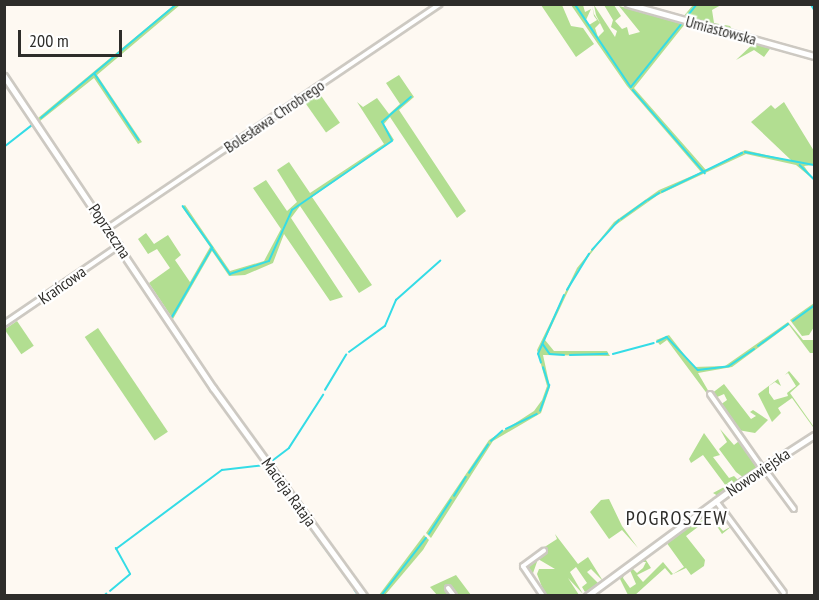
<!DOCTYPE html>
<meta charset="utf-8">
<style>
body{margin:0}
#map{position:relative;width:819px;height:600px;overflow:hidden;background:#fef9f2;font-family:"PT Sans Narrow",sans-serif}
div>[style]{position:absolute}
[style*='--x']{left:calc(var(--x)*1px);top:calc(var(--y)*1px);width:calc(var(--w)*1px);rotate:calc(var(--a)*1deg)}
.green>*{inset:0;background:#b2de91;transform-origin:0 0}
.stream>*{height:1.5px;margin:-0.75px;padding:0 0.75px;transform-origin:0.75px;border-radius:0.75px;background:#34dce6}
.roads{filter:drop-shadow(2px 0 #cdc9c2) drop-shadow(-2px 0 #cdc9c2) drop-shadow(0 2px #cdc9c2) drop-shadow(0 -2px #cdc9c2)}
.street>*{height:4px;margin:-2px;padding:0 2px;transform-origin:2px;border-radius:2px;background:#fff}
.secondary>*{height:5px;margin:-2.5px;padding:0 2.5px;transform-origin:2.5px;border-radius:2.5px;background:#fff}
span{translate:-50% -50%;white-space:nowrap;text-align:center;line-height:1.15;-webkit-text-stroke:4.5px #fff;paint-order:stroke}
.street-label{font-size:16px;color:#2e2d2a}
.quarter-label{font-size:20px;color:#2e2d2a;letter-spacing:1.5px}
.frame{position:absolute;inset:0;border:6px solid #2e2d2a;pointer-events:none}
.scale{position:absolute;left:18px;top:30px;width:104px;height:27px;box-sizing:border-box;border:3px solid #2e2d2a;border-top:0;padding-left:8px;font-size:18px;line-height:21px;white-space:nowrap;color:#2e2d2a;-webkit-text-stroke:4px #fff;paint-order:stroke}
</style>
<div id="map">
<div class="green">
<i style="clip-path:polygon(174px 5px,180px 5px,97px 75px,142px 142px,138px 144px,94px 78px,40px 121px,38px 118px)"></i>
<i style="clip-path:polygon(541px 5px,562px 5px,571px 26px,583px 28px,594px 44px,576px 57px)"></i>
<i style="clip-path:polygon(571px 5px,583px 5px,585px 12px,591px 9px,586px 20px,589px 25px,597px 20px,594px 16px,592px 5px,594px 14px,600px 23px,595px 28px,598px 37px,604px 31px,596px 15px,594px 5px,615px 37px,617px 31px,611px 27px,613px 20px,604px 5px,614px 5px,621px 16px,615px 21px,622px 29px,627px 27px,629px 35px,640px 32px,619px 6px,772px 46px,764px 57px,754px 50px,736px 60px,754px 43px,685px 24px,634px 88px,706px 170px,745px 150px,792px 161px,751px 122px,771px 105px,775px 109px,784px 102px,814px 151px,814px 165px,804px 166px,814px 180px,796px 165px,746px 154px,658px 195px,610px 229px,578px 270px,545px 340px,554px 351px,607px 351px,610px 356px,543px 355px,550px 387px,541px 413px,493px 441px,431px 538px,426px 533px,489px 440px,534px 411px,542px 400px,547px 386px,537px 350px,577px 268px,614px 222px,659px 190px,701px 172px,627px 86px)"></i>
<i style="clip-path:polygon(693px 5px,721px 5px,712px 10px,714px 23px,730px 26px,734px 32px,682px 18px)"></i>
<i style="clip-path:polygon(399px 75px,414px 97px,399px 110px,466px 211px,457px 218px,390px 117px,384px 124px,394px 140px,312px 197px,372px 285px,359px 293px,300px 206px,291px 218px,343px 297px,330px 301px,284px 234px,273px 263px,245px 275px,229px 276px,212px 251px,173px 319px,149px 283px,170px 268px,157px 249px,148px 254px,138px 239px,146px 233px,154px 244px,168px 235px,181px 255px,175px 260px,190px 282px,210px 247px,182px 207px,185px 205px,230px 271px,264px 261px,281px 229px,253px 188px,266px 180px,287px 211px,297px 202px,277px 170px,289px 162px,310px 193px,384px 144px,357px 102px,363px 107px,377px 98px,389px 114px,400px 104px,386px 83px)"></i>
<i style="left:317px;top:90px;width:40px;height:17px;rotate:55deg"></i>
<i style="clip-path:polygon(814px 303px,814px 327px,809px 335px,802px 336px,790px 320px)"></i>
<i style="left:17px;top:321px;width:30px;height:15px;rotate:56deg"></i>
<i style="clip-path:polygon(788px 322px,803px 340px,814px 340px,814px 353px,810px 353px,789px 325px,732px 367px,698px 373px,709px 392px,708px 395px,667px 340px,660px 345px,656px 340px,669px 335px,694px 367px,725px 366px)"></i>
<i style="left:98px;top:328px;width:125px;height:16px;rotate:56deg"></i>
<i style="clip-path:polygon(789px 371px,800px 384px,790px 393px,814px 427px,814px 433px,792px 447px,813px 431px,813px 427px,792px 398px,778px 408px,781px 413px,772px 422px,758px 394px,778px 379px,781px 386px,775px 382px,769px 386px,769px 393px,774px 400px,788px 396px,787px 393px,796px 386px,788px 373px,785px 375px)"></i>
<i style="clip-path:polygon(724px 384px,751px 419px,756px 416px,750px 412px,753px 410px,768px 420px,755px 433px,738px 430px,720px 405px,727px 400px,724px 394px,715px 398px,711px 394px)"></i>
<i style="clip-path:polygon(720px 429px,734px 445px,739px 441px,743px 444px,757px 469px,744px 478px,736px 472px,719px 449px,727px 442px)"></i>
<i style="clip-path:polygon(704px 433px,720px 455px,713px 457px,729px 478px,734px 476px,738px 480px,718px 496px,713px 493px,726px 486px,703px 455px,691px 463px,689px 459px)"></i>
<i style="clip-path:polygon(609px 499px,622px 526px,638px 548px,622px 530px,609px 539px,590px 512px,601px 500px)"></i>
<i style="clip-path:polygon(evenodd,716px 504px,695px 521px,697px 524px,709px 515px,723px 531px,732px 526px,722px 534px,711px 517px,686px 536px,705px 560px,704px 566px,691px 575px,686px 568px,671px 575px,665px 568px,634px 596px,628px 595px,619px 577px,625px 572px,623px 578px,630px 588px,636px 584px,629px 568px,634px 564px,631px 567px,637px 573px,643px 568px,646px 562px,637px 562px,716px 504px,666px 542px,684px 567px,673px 574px,663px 562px,643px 582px,637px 575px,651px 568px,644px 557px,666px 542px)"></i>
<i style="clip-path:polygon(555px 534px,578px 564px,588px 557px,603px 581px,591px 569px,587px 572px,599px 584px,585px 592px,582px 587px,587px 583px,576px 567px,570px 572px,583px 594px,568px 578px,579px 595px,545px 595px,537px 574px,539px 569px,555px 569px,538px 559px,532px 576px,525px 567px,545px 553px,543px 548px,557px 539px)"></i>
<i style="clip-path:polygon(424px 535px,429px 540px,423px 550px,385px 595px,379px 595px)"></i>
<i style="clip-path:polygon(456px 575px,471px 595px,437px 595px,430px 587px)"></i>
</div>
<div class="stream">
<i style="--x:575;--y:4;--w:100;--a:56"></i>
<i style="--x:811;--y:4;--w:6;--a:59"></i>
<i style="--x:686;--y:18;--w:18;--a:-52"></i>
<i style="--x:750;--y:41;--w:23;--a:18"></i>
<i style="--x:95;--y:74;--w:79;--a:56.3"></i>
<i style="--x:631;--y:87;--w:83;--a:-51.3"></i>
<i style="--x:633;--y:90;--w:110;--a:49.1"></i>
<i style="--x:41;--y:118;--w:177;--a:-40"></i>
<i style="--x:4;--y:147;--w:37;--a:-38"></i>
<i style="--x:745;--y:152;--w:70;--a:10.7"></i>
<i style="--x:800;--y:165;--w:20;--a:45"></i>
<i style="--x:662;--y:192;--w:89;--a:-26"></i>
<i style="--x:648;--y:200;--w:13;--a:-32"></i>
<i style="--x:183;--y:206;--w:50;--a:54.7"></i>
<i style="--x:621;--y:219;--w:31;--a:-36"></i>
<i style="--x:592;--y:250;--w:40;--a:-48"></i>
<i style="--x:567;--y:290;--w:42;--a:-58.6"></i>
<i style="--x:172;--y:317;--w:80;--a:-59.9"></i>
<i style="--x:212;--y:248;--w:32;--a:55"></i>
<i style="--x:230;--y:274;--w:41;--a:-18.4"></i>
<i style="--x:269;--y:261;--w:56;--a:-65.7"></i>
<i style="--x:292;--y:210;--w:121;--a:-34.6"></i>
<i style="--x:392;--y:141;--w:21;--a:-118"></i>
<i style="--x:382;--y:122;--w:38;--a:-41"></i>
<i style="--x:793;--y:321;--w:26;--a:-36"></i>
<i style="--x:657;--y:342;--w:11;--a:-27"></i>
<i style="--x:667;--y:337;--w:45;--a:46.8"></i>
<i style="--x:698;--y:370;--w:31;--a:-7"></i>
<i style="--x:729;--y:366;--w:30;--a:-34"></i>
<i style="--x:543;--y:344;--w:12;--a:55"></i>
<i style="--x:550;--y:354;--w:14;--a:4"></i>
<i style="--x:758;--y:346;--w:37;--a:-36"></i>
<i style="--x:349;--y:352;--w:44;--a:-35.8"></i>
<i style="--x:385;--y:326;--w:28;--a:-67"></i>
<i style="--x:396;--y:300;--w:59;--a:-41.6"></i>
<i style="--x:613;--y:354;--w:42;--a:-15"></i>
<i style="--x:570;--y:355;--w:37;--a:-2"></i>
<i style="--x:541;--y:363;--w:9;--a:-108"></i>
<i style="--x:538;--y:354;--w:64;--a:-66.2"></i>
<i style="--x:207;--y:384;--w:6;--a:51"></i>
<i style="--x:325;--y:390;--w:41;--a:-59"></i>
<i style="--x:214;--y:394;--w:20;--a:53"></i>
<i style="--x:540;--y:411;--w:27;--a:-70"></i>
<i style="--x:549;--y:386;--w:19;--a:-108"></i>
<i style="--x:506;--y:429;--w:34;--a:-26"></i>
<i style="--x:491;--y:441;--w:15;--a:-42"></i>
<i style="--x:272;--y:461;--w:21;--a:-37"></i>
<i style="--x:289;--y:448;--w:63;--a:-57.3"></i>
<i style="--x:469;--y:473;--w:34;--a:-56"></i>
<i style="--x:454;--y:496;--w:22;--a:-58"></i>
<i style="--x:306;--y:521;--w:18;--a:56"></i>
<i style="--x:429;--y:534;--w:40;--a:-57.1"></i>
<i style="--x:319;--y:540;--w:56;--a:53.7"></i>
<i style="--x:355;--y:590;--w:7;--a:56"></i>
<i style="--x:110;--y:591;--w:26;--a:-40"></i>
<i style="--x:130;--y:574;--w:29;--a:-119"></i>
<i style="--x:116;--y:549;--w:132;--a:-36.7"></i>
<i style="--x:222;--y:470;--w:44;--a:-6.5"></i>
<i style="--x:104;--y:596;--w:3;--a:-45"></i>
<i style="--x:381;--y:596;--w:73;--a:-52.2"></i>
</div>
<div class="roads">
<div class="street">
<i style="--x:108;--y:228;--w:400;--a:-34"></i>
<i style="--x:4;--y:324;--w:140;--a:-34.3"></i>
<i style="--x:710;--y:394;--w:90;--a:54.9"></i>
<i style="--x:763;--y:467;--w:52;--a:53.6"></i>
<i style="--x:716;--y:501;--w:114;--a:53.5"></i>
<i style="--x:448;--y:588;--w:10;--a:53"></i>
<i style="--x:543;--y:596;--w:36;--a:-124"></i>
<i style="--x:523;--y:566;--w:26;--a:-36"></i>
</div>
<div class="secondary">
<i style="--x:628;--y:4;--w:193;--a:15.6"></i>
<i style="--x:4;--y:76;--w:376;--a:56.2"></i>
<i style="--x:213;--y:388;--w:257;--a:54"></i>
<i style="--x:587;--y:596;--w:194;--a:-36.4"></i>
<i style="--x:743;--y:481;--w:85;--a:-32.9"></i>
</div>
</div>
<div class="street-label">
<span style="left:721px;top:30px;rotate:15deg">Umiastowska</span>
<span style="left:274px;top:116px;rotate:-34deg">Bolesława Chrobrego</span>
<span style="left:110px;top:231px;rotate:56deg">Poprzeczna</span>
<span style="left:62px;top:285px;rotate:-35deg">Krańcowa</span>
<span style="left:758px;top:472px;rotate:-34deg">Nowowiejska</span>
<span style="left:289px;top:492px;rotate:54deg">Macieja Rataja</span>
</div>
<div class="quarter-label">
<span style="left:677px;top:518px">POGROSZEW</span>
</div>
<div class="frame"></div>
<div class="scale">200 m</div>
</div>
